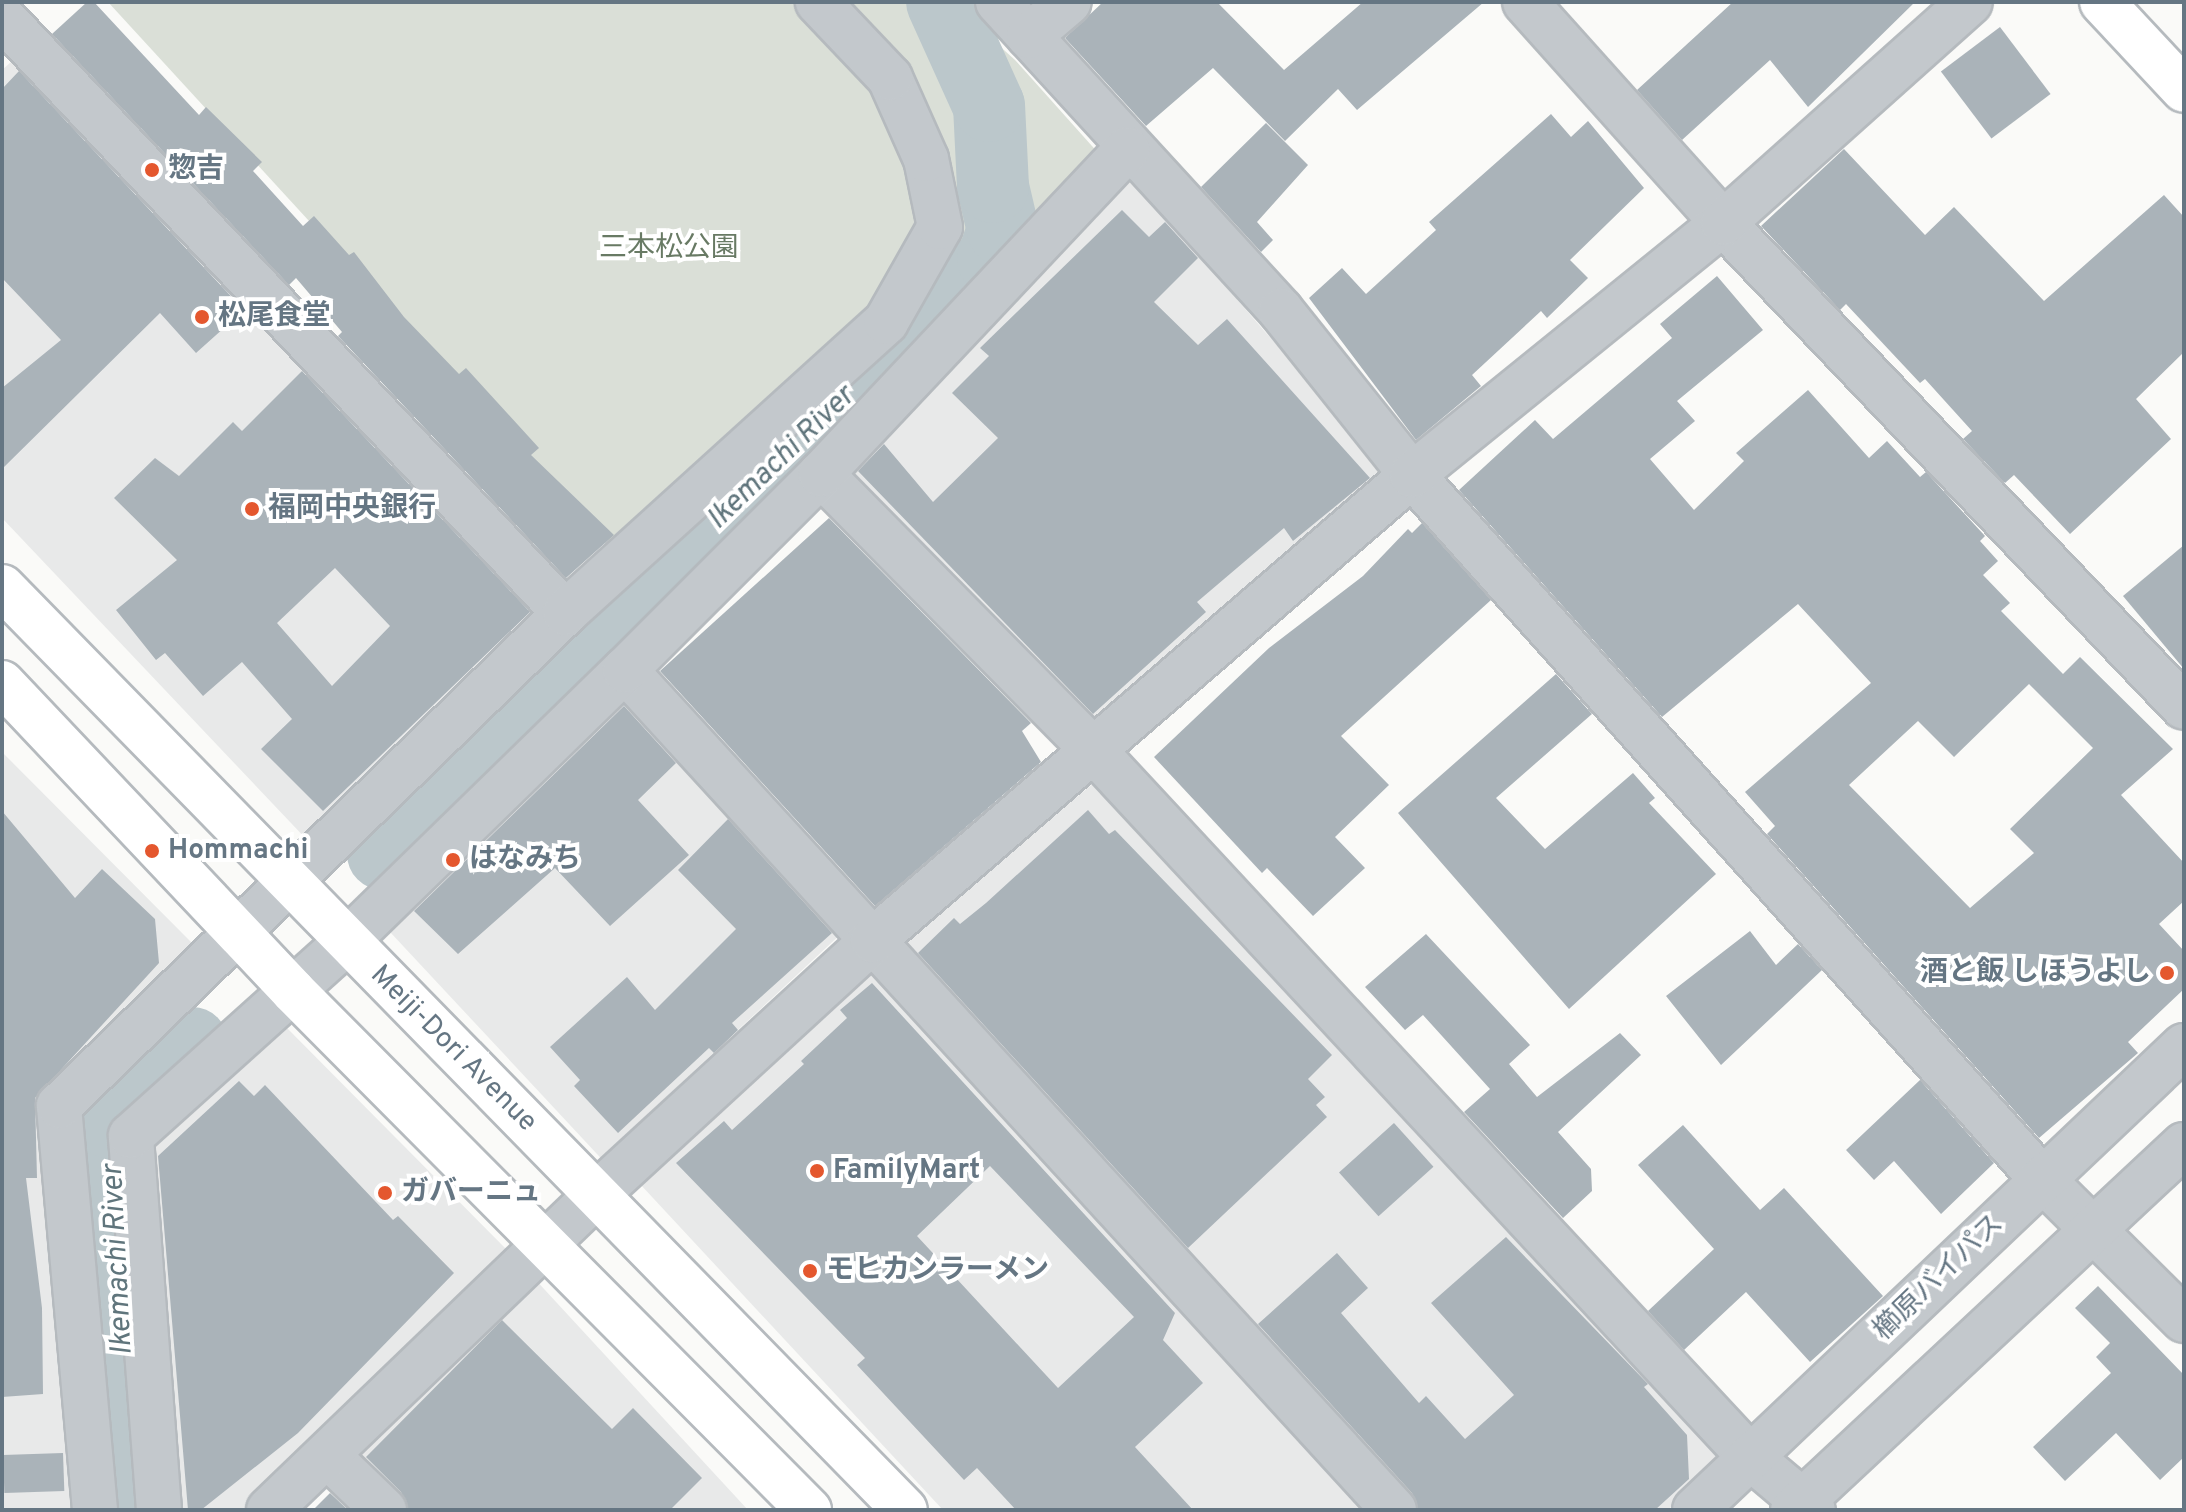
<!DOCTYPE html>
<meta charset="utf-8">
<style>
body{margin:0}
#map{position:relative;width:2186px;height:1512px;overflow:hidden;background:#fafaf8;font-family:Overpass,"Noto Sans JP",sans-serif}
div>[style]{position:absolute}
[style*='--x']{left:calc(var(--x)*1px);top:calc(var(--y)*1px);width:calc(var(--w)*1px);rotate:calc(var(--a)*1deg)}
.built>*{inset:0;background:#e8e9e9;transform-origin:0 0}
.green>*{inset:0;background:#dadfd7}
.river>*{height:72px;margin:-36px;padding:0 36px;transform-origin:36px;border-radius:36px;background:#bbc7cb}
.building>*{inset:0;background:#aab3b9;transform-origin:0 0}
.roads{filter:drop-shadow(2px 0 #b5babe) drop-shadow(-2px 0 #b5babe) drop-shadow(0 2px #b5babe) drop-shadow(0 -2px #b5babe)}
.minor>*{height:44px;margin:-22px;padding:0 22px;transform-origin:22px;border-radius:22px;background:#c3c8cc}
.major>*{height:44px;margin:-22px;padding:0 22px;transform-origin:22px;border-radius:22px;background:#fff}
.highway>*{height:44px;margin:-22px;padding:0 22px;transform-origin:22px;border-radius:22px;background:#fff}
.dots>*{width:22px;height:22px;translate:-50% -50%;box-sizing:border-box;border:4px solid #fff;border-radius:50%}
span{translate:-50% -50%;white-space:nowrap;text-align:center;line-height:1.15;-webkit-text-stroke:8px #fff;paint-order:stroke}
.poi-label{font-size:28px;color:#657683;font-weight:700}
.left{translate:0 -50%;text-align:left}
.right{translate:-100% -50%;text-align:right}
.park-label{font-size:28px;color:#687a64}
.street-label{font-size:28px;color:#657683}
.water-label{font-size:30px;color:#60757c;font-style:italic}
.frame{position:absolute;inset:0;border:4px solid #657683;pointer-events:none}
</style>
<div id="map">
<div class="built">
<i style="clip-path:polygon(20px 54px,548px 611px,309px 842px,2px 518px,2px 70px)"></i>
<i style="left:1128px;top:174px;width:399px;height:414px;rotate:49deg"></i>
<i style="left:627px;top:689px;width:325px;height:339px;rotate:47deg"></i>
<i style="clip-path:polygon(2px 752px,194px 945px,43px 1104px,73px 1510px,2px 1510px)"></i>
<i style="clip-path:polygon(1096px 781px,1722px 1458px,1668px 1510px,1408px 1510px,898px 945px)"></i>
<i style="clip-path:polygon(872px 955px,1370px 1510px,943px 1510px,640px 1184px)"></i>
<i style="clip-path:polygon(284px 1025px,511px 1254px,247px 1510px,178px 1510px,150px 1147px)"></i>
<i style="clip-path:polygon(533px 1277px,748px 1510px,401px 1510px,345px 1454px)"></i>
</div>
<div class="green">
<i style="clip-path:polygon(108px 2px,951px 2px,1015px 60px,1100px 155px,666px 610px)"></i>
</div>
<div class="river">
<i style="--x:383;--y:854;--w:635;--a:-44.74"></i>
<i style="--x:834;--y:407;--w:217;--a:-42.9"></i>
<i style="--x:993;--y:259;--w:31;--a:-71"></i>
<i style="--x:1003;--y:230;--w:44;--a:-103.1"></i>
<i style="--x:993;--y:187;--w:81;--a:-92.8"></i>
<i style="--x:989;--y:106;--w:114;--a:-114.3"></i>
<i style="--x:132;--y:1510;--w:388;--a:-93.1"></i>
<i style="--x:111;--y:1123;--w:114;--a:-44.6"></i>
</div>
<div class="building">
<i style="clip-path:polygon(87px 2px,94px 2px,199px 115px,206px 107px,262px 162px,253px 171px,303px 226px,314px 216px,349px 255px,354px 252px,404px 317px,459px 374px,466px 368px,539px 448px,531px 455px,614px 535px,566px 578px,338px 336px,342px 332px,296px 278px,289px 285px,52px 34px)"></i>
<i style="clip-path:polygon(1103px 2px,1217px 2px,1284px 70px,1363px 2px,1484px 2px,1357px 110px,1338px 89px,1285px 141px,1213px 68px,1146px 126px,1065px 38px)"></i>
<i style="clip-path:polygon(1733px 2px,1915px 2px,1808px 107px,1770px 60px,1682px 140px,1637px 90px)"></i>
<i style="left:2000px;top:27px;width:84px;height:74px;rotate:53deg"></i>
<i style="clip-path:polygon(19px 71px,244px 310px,196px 353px,160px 313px,2px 469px,2px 388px,61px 340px,2px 278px,2px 89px)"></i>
<i style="clip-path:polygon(1551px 114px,1571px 137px,1588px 121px,1644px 188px,1570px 260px,1588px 278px,1547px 318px,1541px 311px,1472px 375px,1481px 386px,1416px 440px,1309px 298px,1342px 268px,1366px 294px,1436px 230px,1429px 222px)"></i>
<i style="clip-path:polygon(1266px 123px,1308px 165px,1257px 222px,1273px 240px,1261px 252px,1201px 187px)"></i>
<i style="clip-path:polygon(1844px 149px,1925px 235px,1954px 207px,2044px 301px,2164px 195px,2184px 217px,2184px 352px,2136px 399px,2171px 439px,2070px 534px,2014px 475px,2005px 483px,1963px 439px,1972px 431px,1925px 379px,1920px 383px,1846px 304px,1840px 310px,1761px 226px)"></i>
<i style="clip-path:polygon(1122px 210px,1149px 237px,1165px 222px,1198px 258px,1154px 302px,1198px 345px,1227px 319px,1370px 478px,1293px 541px,1284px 528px,1197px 602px,1206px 612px,1093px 714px,858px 471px,884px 444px,933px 502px,998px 438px,952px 393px,989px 356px,980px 348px)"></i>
<i style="clip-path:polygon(evenodd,1717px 276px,1763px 330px,1677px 401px,1695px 421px,1650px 459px,1694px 510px,1744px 461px,1736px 453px,1808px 390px,1869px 458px,1887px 441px,1920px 477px,1926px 472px,1985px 536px,1980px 541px,1998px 561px,1983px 575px,2010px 603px,2001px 611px,2063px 674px,2080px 657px,2173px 749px,2121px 795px,2184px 863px,2184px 901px,2159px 924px,2184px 951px,2184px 989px,2128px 1042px,2138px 1053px,2039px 1138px,1767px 834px,1775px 826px,1745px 792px,1871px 683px,1798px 604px,1662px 717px,1459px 490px,1535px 420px,1553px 439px,1672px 338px,1660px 324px,1717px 276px,2029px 684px,2093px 748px,2010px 829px,2034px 853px,1970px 908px,1849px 785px,1918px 721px,1954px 757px,2029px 684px)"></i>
<i style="clip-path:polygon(evenodd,302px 371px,530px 612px,323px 811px,261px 749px,292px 719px,242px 662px,203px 696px,165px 653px,156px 660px,116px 610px,177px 560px,114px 498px,155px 458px,179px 476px,233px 422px,242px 431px,302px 371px,335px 568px,390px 626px,332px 686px,277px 623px,335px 568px)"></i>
<i style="clip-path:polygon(829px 518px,1031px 723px,1022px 731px,1041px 762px,875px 906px,660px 671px)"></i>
<i style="clip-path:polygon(1422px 523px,1491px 600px,1341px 736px,1389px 785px,1335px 837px,1365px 868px,1313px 916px,1267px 868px,1262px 873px,1154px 757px,1269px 648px,1363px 576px,1408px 529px,1412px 533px)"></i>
<i style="clip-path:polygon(2184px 545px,2184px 669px,2123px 596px)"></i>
<i style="clip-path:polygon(1556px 674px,1592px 714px,1496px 798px,1545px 849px,1633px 773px,1655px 798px,1649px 803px,1716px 874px,1569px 1009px,1398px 813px)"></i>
<i style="clip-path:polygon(624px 706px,676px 763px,638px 800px,689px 855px,610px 926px,555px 868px,458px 954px,414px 911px)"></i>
<i style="clip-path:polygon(1088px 810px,1109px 834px,1115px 830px,1332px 1055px,1308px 1079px,1325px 1097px,1316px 1105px,1327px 1117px,1188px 1248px,918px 953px,954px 918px,960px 924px,986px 903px)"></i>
<i style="clip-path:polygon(2px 811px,75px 898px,102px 869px,155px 919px,159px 963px,35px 1098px,37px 1178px,26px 1178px,42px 1308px,43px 1394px,2px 1397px)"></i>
<i style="clip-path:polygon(728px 819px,832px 933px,732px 1023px,738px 1030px,714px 1053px,709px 1048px,618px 1133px,574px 1086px,580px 1080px,550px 1047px,627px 977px,655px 1010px,736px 929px,678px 870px)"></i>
<i style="clip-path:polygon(1750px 931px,1776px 965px,1798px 944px,1822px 970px,1721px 1065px,1666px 996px)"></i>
<i style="clip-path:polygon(1426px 934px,1530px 1045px,1509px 1064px,1537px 1097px,1620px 1033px,1641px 1055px,1558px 1132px,1591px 1169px,1592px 1191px,1563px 1218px,1464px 1112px,1490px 1089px,1423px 1015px,1405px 1030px,1365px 987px)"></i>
<i style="clip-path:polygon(evenodd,872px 983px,1175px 1313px,1163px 1340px,1203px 1383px,1135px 1447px,1193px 1510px,1016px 1510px,977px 1468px,964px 1480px,857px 1365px,865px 1358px,676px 1163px,724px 1121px,732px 1130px,804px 1064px,801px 1061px,847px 1018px,840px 1010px,872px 983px,990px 1166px,1134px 1317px,1058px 1388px,917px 1236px,990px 1166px)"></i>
<i style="clip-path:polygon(1920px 1080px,1994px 1163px,1941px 1214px,1894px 1161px,1874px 1180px,1846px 1150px)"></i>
<i style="clip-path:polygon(239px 1081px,254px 1096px,265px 1085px,393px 1220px,398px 1216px,454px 1273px,298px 1433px,201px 1510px,188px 1510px,158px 1156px)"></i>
<i style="left:1394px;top:1123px;width:59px;height:74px;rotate:48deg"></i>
<i style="clip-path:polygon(1683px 1125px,1760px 1210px,1784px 1188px,1883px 1296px,1810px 1362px,1746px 1292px,1684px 1350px,1648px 1311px,1714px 1249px,1638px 1165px)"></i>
<i style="clip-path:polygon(1506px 1237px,1648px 1384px,1644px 1387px,1687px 1435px,1689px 1479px,1655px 1510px,1418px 1510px,1412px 1493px,1258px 1324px,1337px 1253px,1368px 1288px,1341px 1313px,1419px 1403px,1426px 1396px,1465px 1439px,1514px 1395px,1431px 1303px)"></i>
<i style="clip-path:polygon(2098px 1286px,2184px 1375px,2184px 1457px,2160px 1480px,2116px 1433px,2065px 1481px,2033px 1447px,2111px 1373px,2096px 1357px,2110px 1343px,2075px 1308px)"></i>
<i style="clip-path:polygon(502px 1320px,612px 1429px,633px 1408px,702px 1478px,670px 1510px,408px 1510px,401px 1492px,366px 1457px)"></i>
<i style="left:63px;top:1453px;width:38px;height:60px;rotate:88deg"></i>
<i style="clip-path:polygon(330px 1493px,348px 1510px,313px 1510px)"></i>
</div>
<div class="roads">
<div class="minor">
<i style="--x:998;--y:2;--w:419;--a:47.5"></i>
<i style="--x:1281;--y:311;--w:210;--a:51.4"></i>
<i style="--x:1412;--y:475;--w:945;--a:48.18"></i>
<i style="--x:2042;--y:1179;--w:200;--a:44.8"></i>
<i style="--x:1525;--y:2;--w:297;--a:48.1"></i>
<i style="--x:1723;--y:223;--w:668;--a:46.39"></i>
<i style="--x:2;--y:17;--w:820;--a:46.63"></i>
<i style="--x:1029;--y:36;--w:52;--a:-40.4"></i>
<i style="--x:821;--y:474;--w:392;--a:45.4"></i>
<i style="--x:1096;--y:753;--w:961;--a:47.11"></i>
<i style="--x:1750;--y:1457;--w:82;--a:40.1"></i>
<i style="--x:625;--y:670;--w:1139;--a:47.53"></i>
<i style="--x:328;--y:1456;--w:78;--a:44"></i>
<i style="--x:95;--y:1510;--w:406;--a:-95.1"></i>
<i style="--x:59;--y:1106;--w:706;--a:-44.25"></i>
<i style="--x:565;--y:613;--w:433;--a:-42.2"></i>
<i style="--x:886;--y:322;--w:109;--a:-60.4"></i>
<i style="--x:940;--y:227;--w:69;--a:-101.6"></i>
<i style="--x:926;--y:159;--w:89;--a:-114"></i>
<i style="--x:890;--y:78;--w:105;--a:-133.5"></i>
<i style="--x:159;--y:1510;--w:375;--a:-94.3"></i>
<i style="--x:131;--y:1136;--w:288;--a:-42"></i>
<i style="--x:345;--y:943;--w:391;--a:-44.3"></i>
<i style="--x:625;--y:670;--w:277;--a:-45"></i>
<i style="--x:821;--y:474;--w:446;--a:-46.7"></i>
<i style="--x:269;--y:1510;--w:457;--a:-43.9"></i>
<i style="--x:598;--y:1193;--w:374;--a:-42.6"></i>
<i style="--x:873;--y:940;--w:712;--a:-40.78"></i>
<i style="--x:1412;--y:475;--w:400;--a:-39"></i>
<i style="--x:1723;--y:223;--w:331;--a:-41.8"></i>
<i style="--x:1695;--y:1510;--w:674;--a:-43.5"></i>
<i style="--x:1793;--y:1510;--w:535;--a:-43.03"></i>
</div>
<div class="major">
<i style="--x:2102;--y:2;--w:120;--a:47"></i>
</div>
<div class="highway">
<i style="--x:2;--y:587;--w:1291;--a:45.63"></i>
<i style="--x:2;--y:683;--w:424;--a:46.6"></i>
<i style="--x:293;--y:991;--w:732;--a:45.17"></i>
</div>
</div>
<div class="dots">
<i style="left:152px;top:170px;background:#e4572e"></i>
<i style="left:202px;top:317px;background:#e4572e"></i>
<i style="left:252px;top:509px;background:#e4572e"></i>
<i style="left:152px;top:851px;background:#e4572e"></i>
<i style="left:453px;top:860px;background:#e4572e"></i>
<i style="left:2167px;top:973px;background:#e4572e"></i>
<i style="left:817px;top:1171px;background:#e4572e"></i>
<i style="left:385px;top:1193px;background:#e4572e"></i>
<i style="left:810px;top:1271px;background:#e4572e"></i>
</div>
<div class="poi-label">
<span class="left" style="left:168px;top:170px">惣吉</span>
<span class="left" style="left:218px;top:317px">松尾食堂</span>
<span class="left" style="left:268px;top:509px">福岡中央銀行</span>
<span class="left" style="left:168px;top:851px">Hommachi</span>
<span class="left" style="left:469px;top:860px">はなみち</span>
<span class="right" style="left:2151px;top:973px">酒と飯 しほうよし</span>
<span class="left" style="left:833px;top:1171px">FamilyMart</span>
<span class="left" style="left:401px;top:1193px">ガバーニュ</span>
<span class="left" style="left:826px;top:1271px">モヒカンラーメン</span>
</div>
<div class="park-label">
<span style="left:669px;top:249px">三本松公園</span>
</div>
<div class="street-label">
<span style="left:453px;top:1049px;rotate:45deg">Meiji-Dori Avenue</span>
<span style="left:1939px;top:1278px;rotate:-44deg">櫛原バイパス</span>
</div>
<div class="water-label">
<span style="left:782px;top:459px;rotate:-44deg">Ikemachi River</span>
<span style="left:119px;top:1260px;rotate:-93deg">Ikemachi River</span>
</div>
<div class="frame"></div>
</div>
